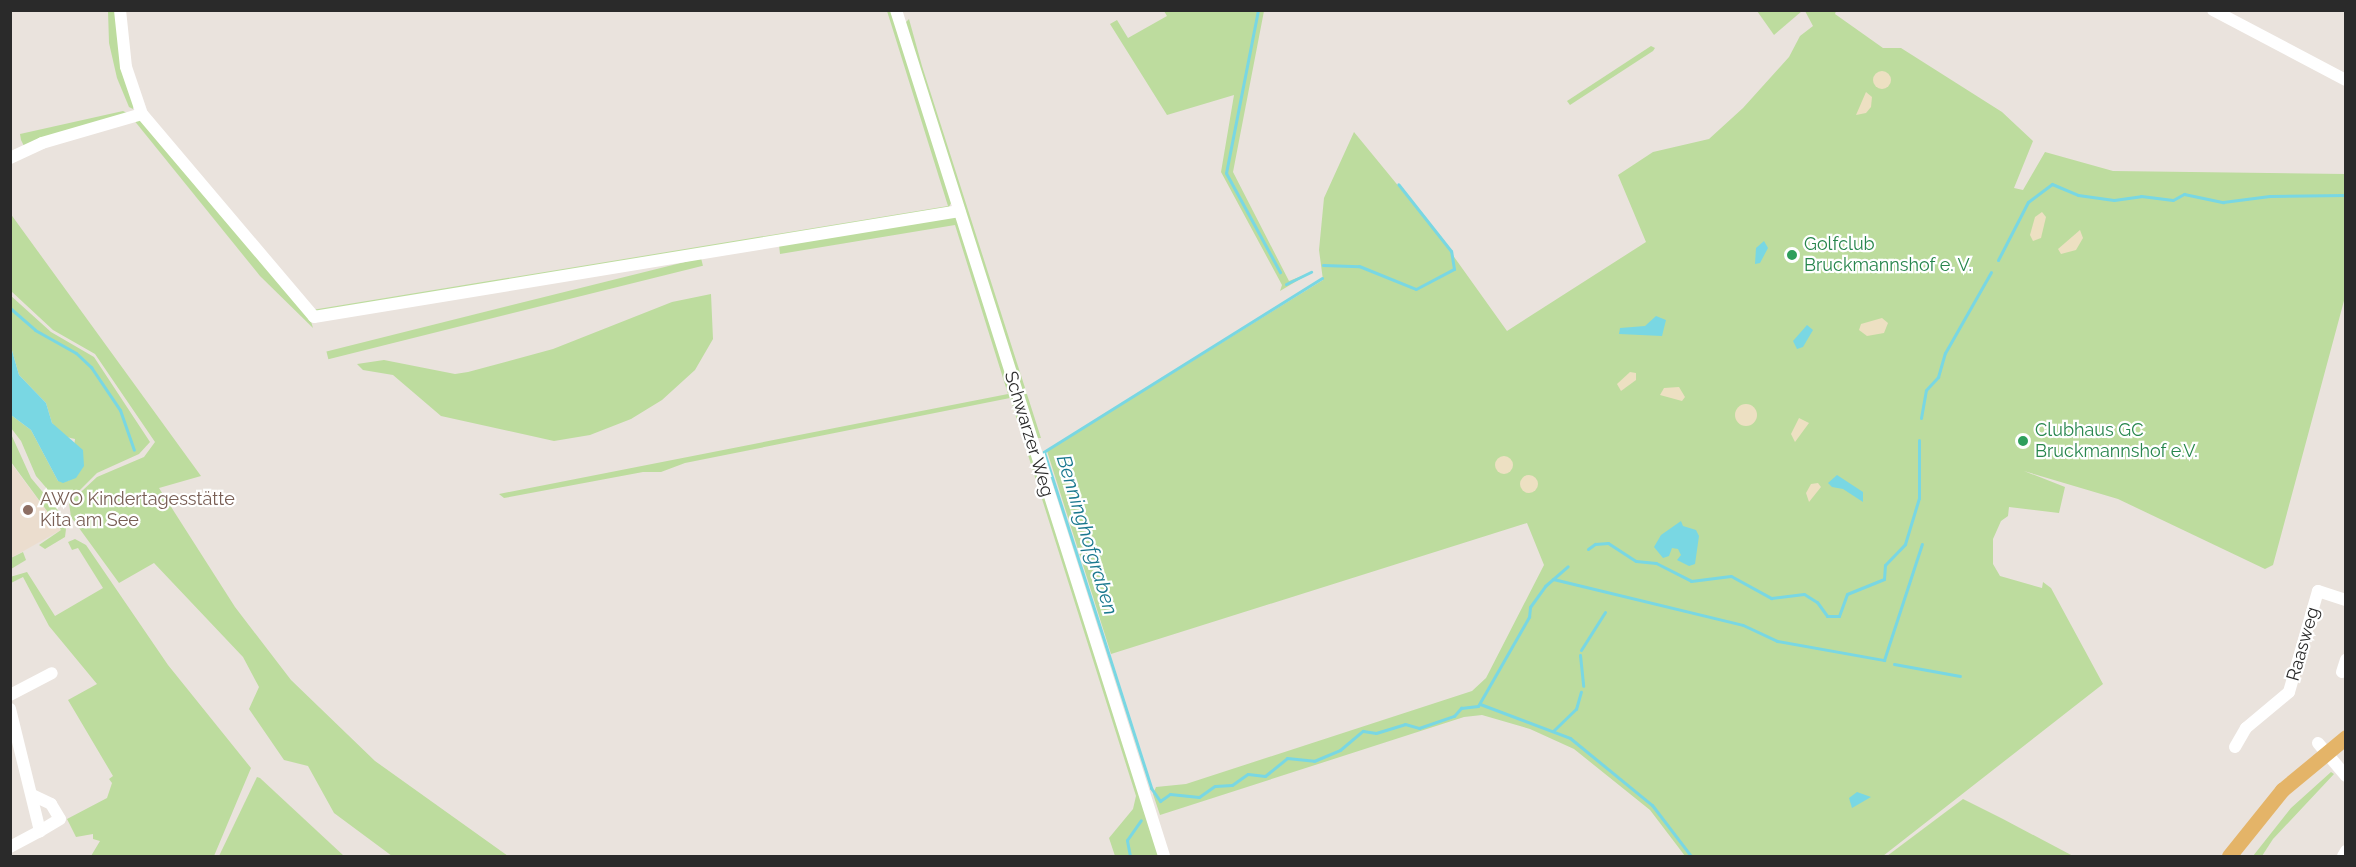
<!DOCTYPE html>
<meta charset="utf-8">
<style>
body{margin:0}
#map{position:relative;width:2356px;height:867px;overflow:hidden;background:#eae3dd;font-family:Raleway,sans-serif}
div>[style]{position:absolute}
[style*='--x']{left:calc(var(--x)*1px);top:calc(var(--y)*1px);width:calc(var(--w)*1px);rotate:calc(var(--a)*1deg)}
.education>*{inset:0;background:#ebddce}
.green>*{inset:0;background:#bddc9e;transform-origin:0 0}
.sand>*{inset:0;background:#ede0c2}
.round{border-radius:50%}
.water>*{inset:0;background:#79d7e3}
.stream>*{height:3px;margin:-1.5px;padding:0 1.5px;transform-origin:1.5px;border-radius:1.5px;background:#79d7e3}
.minor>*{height:12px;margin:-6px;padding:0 6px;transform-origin:6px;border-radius:6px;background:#fff}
.major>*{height:15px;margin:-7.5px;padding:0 7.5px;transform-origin:7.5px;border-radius:7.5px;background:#e4b468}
.dots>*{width:16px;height:16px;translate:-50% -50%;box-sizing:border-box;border:3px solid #fff;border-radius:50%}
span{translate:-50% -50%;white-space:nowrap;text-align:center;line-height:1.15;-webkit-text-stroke:4.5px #fff;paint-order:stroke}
.leisure-label{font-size:18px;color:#27864d}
.left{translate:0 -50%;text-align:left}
.street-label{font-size:18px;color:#2a2a2a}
.education-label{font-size:18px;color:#785e54}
.water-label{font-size:20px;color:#19788e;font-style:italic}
.frame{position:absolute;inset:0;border:12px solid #2a2a2a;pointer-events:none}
</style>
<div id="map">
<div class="education">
<i style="clip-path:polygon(10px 462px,61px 530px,11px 558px,10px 558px)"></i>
</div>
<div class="green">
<i style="clip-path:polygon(108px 11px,117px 11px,135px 101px,133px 109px,129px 107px,117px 78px,109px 43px)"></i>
<i style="clip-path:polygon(887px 11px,892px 11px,952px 201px,949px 207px,319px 313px,312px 310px,948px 206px)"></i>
<i style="clip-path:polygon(1164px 11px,1264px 11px,1233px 172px,1289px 281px,1312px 272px,1280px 291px,1282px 285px,1221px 172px,1234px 95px,1167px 115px,1110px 24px,1117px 20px,1128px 38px,1167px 16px)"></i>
<i style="clip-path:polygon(1757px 11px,1802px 11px,1774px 35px)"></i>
<i style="clip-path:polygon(1805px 11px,1836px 11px,1835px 14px,1883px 48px,1901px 48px,2002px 112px,2033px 141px,2014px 188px,2023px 190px,2045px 152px,2113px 171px,2345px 174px,2345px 297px,2273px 565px,2265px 569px,2118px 499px,2024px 471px,2065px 487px,2059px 513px,2009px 507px,2008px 516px,2001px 521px,1993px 539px,1993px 564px,2000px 576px,2042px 588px,2043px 582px,2051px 588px,2103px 684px,1883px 856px,1685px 856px,1650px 810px,1574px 749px,1530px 729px,1482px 715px,1464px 717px,1160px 815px,1153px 794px,1156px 787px,1186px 784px,1472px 691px,1486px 678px,1544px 565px,1527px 523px,1111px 654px,1047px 451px,1323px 280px,1319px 250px,1324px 198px,1354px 132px,1437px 233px,1507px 331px,1646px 242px,1618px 175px,1653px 152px,1709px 139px,1743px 108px,1789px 57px,1800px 36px,1813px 26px)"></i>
<i style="clip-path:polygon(909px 19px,922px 66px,1041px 438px,1036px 438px,905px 23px)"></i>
<i style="clip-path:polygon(1651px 46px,1655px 48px,1653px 51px,1570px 105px,1567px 101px)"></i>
<i style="clip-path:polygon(123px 111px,127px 113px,25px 148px,21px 140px,20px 134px)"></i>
<i style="clip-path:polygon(142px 117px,310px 318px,313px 328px,260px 276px,133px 119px)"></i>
<i style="clip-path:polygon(10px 213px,201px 476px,159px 488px,235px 607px,291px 680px,375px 761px,508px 856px,392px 856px,334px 813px,308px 766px,284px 760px,249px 709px,259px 687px,243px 657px,154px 563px,119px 583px,71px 517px,69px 503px,97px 477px,144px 457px,155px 442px,95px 354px,53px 330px,11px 291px)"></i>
<i style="clip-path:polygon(953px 216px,957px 218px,1160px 856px,1115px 856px,1109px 838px,1133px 809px,1136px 796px,1010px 398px,685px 463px,661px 472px,643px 472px,504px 498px,499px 494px,1008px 394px,955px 225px,780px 254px,779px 245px)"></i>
<i style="left:701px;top:258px;width:8px;height:386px;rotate:76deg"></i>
<i style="clip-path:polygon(711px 294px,713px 339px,695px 370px,662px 400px,631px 419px,590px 435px,554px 441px,441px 416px,393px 375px,363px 370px,357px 364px,384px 360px,455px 374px,468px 372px,553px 349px,672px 302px)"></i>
<i style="clip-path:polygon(10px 295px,51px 332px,94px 357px,150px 442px,139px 454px,97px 473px,63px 507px,36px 476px,21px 441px,11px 428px,11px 415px,31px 430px,58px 481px,69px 481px,75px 439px,62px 436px,52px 423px,46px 403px,19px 375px,11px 347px)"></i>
<i style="clip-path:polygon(11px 434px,31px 478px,67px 521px,65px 537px,45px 549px,39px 545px,61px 530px,11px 462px)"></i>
<i style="clip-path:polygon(75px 539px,86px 545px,168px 665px,251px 768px,214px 856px,91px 856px,100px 841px,93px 839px,93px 834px,76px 837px,67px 819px,107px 798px,112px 783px,109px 779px,113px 776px,68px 700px,97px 684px,49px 626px,23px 577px,11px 583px,10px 577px,27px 572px,55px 616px,103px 588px,78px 548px,72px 550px,68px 542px)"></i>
<i style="clip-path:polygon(23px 552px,26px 560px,11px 569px,11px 558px)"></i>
<i style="clip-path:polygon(2331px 772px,2334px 774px,2273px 839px,2262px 856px,2253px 856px,2291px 808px)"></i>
<i style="clip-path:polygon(257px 777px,260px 778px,344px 856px,219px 856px)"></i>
<i style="clip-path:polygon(1963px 799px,2003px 819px,2073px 856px,1887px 856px)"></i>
</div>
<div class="sand">
<i class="round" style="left:1873px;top:71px;width:18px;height:18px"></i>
<i style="clip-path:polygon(1866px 92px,1872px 97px,1871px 107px,1866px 113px,1856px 115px)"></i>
<i style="clip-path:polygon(2042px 212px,2046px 217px,2041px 238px,2033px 241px,2030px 235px,2035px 217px)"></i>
<i style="clip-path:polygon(2080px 230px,2083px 238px,2076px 250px,2061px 254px,2058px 249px)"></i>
<i style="clip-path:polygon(1882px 318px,1888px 323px,1884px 333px,1867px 336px,1859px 330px,1861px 324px)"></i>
<i style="clip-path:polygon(1630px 372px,1636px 373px,1636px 380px,1621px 391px,1617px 384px)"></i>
<i style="clip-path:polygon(1679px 387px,1685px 397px,1682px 401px,1660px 395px,1664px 388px)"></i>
<i class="round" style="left:1735px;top:404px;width:22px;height:22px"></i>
<i style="clip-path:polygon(1799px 418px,1809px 423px,1795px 442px,1791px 434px)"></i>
<i class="round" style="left:1495px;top:456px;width:18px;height:18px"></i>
<i class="round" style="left:1520px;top:475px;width:18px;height:18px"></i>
<i style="clip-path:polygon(1811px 484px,1818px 483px,1821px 487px,1809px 502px,1806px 493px)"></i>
</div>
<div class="water">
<i style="clip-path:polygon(1764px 241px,1768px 248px,1760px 263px,1755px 264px,1756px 248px)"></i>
<i style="clip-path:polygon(1656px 316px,1666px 320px,1662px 336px,1619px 334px,1620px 328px,1645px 326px)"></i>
<i style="clip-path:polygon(1807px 325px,1813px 330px,1803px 347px,1797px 349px,1793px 341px)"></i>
<i style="clip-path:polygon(11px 347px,19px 375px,46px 403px,52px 423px,83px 450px,84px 466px,76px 478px,63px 483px,58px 481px,31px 430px,11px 415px)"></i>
<i style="clip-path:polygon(1837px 475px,1863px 492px,1863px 502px,1843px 489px,1832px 487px,1828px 483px)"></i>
<i style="clip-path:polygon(1681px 521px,1683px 526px,1696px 530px,1699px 536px,1695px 564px,1689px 566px,1677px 560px,1681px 555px,1678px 549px,1672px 548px,1669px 556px,1663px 558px,1654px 547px,1661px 535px)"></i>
<i style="clip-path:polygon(1857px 792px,1871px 797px,1852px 808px,1849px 798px)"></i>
</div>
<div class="stream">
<i style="--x:1258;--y:10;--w:166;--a:101.1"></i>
<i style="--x:1226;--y:173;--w:113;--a:61.4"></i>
<i style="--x:1998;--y:260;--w:65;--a:-62.7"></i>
<i style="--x:2028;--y:202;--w:30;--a:-37"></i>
<i style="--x:2052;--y:184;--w:28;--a:23"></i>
<i style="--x:2078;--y:195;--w:36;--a:8"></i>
<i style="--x:2114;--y:200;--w:27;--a:-8"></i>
<i style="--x:2141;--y:196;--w:32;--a:7"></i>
<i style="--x:2173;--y:200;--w:13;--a:-29"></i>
<i style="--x:2184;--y:194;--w:40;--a:12"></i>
<i style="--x:2223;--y:202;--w:47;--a:-7.3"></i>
<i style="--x:2270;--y:196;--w:76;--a:-0.8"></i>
<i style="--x:1323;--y:265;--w:36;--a:2"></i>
<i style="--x:1359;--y:266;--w:61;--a:22"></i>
<i style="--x:1416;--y:289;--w:43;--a:-27.8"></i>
<i style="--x:1454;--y:269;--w:18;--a:-99"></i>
<i style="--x:1451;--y:251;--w:85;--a:-128.3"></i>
<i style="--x:1322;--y:278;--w:328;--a:148"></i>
<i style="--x:1044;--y:452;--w:353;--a:72.3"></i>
<i style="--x:1151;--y:788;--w:16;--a:55"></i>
<i style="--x:1160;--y:801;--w:12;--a:-35"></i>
<i style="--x:1170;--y:794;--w:29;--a:6"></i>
<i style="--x:1199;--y:797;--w:19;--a:-35"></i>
<i style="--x:1215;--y:786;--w:17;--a:-3"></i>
<i style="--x:1232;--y:785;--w:19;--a:-35"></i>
<i style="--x:1248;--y:774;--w:17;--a:7"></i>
<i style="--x:1265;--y:776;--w:28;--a:-39"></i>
<i style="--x:1287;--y:758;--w:27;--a:6"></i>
<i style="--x:1314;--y:761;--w:28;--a:-23"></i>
<i style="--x:1340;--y:750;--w:30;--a:-40"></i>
<i style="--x:1363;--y:731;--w:13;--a:9"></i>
<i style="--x:1376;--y:733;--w:30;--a:-17"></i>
<i style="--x:1405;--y:724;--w:15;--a:16"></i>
<i style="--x:1419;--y:728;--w:37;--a:-19"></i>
<i style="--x:1454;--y:716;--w:11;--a:-49"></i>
<i style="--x:1461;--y:708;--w:17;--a:-7"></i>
<i style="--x:1478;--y:706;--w:103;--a:-60.2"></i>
<i style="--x:1529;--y:617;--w:10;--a:-84"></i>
<i style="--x:1530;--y:607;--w:26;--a:-54"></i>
<i style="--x:1545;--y:586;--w:30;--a:-41"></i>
<i style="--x:1286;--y:284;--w:28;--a:-26"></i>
<i style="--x:10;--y:308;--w:33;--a:41"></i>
<i style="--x:35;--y:330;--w:47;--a:29.3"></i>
<i style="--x:76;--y:353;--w:21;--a:43"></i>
<i style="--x:91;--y:367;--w:52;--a:56"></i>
<i style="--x:120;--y:410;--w:42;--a:70.7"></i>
<i style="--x:1921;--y:418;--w:28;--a:-80"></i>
<i style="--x:1926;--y:390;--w:18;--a:-47"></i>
<i style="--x:1938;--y:377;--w:25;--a:-74"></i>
<i style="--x:1945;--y:353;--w:93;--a:-60.4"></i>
<i style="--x:1588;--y:549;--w:9;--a:-36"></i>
<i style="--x:1595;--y:544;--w:13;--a:-4"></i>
<i style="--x:1608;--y:543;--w:33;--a:33"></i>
<i style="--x:1636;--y:561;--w:20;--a:6"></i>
<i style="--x:1656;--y:563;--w:39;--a:27"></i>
<i style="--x:1691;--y:581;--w:40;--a:-7.1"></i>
<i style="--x:1731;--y:576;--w:46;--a:28.8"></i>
<i style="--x:1771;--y:598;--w:33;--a:-7"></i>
<i style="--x:1804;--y:594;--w:15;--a:32"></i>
<i style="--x:1817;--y:602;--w:17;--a:54"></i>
<i style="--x:1827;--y:616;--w:12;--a:0"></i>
<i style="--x:1839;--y:616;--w:23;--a:-70"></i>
<i style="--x:1847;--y:594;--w:40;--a:-22"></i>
<i style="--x:1884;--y:579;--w:14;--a:-86"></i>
<i style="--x:1885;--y:565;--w:29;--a:-46"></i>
<i style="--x:1905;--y:544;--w:48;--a:-73.1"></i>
<i style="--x:1919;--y:498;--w:58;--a:-90"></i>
<i style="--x:1553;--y:579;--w:195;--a:13.6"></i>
<i style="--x:1743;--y:625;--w:38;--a:25"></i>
<i style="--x:1777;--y:641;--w:109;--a:10.1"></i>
<i style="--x:1884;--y:660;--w:122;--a:-71.9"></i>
<i style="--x:1581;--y:650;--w:45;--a:-57.7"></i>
<i style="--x:1580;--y:655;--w:31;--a:84"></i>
<i style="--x:1894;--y:664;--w:67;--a:10.3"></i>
<i style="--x:1480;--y:704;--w:96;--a:20.7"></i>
<i style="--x:1570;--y:738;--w:106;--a:39.3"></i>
<i style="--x:1652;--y:805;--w:64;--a:52.6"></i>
<i style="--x:1553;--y:731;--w:32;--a:-44"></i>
<i style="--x:1576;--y:709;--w:18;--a:-74"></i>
<i style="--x:1130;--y:856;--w:16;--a:-101"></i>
<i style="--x:1127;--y:840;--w:24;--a:-55"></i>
</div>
<div class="minor">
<i style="--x:120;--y:10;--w:57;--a:84"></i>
<i style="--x:126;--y:67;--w:50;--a:71.2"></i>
<i style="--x:142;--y:114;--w:266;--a:49.7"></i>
<i style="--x:314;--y:317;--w:654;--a:-9.33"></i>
<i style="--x:896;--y:10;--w:887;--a:72.42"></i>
<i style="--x:2213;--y:10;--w:150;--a:27.8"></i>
<i style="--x:10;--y:158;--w:35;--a:-25"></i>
<i style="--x:42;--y:143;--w:104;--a:-16.2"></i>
<i style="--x:2342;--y:672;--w:13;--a:-72"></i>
<i style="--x:10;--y:695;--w:47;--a:-27.6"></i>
<i style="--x:10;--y:709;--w:126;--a:76.2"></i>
<i style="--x:40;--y:831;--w:34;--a:152"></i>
<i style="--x:2318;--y:743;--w:43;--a:49.7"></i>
<i style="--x:2235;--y:747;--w:22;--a:-60"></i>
<i style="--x:2246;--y:728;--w:56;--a:-39.9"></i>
<i style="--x:2289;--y:692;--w:105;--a:-74"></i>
<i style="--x:2318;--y:591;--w:29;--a:18"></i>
<i style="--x:32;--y:795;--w:21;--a:25"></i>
<i style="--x:51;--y:804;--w:17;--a:59"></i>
<i style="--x:60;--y:819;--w:23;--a:149"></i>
<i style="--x:2343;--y:856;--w:6;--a:-59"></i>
</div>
<div class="major">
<i style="--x:2229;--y:856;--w:85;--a:-51.2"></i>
<i style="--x:2282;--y:790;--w:83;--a:-39.6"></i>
</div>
<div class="dots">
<i style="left:1792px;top:255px;background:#2e9e5b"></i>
<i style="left:2023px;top:441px;background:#2e9e5b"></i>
<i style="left:28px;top:510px;background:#8d6e63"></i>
</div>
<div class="leisure-label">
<span class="left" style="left:1804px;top:255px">Golfclub<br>Bruckmannshof e. V.</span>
<span class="left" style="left:2035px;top:441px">Clubhaus GC<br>Bruckmannshof e.V.</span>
</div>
<div class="street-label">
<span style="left:1029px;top:434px;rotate:73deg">Schwarzer Weg</span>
<span style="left:2303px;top:644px;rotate:-74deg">Raasweg</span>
</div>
<div class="education-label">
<span class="left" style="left:40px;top:510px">AWO Kindertagesstätte<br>Kita am See</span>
</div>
<div class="water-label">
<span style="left:1087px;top:535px;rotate:73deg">Benninghofgraben</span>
</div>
<div class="frame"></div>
</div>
